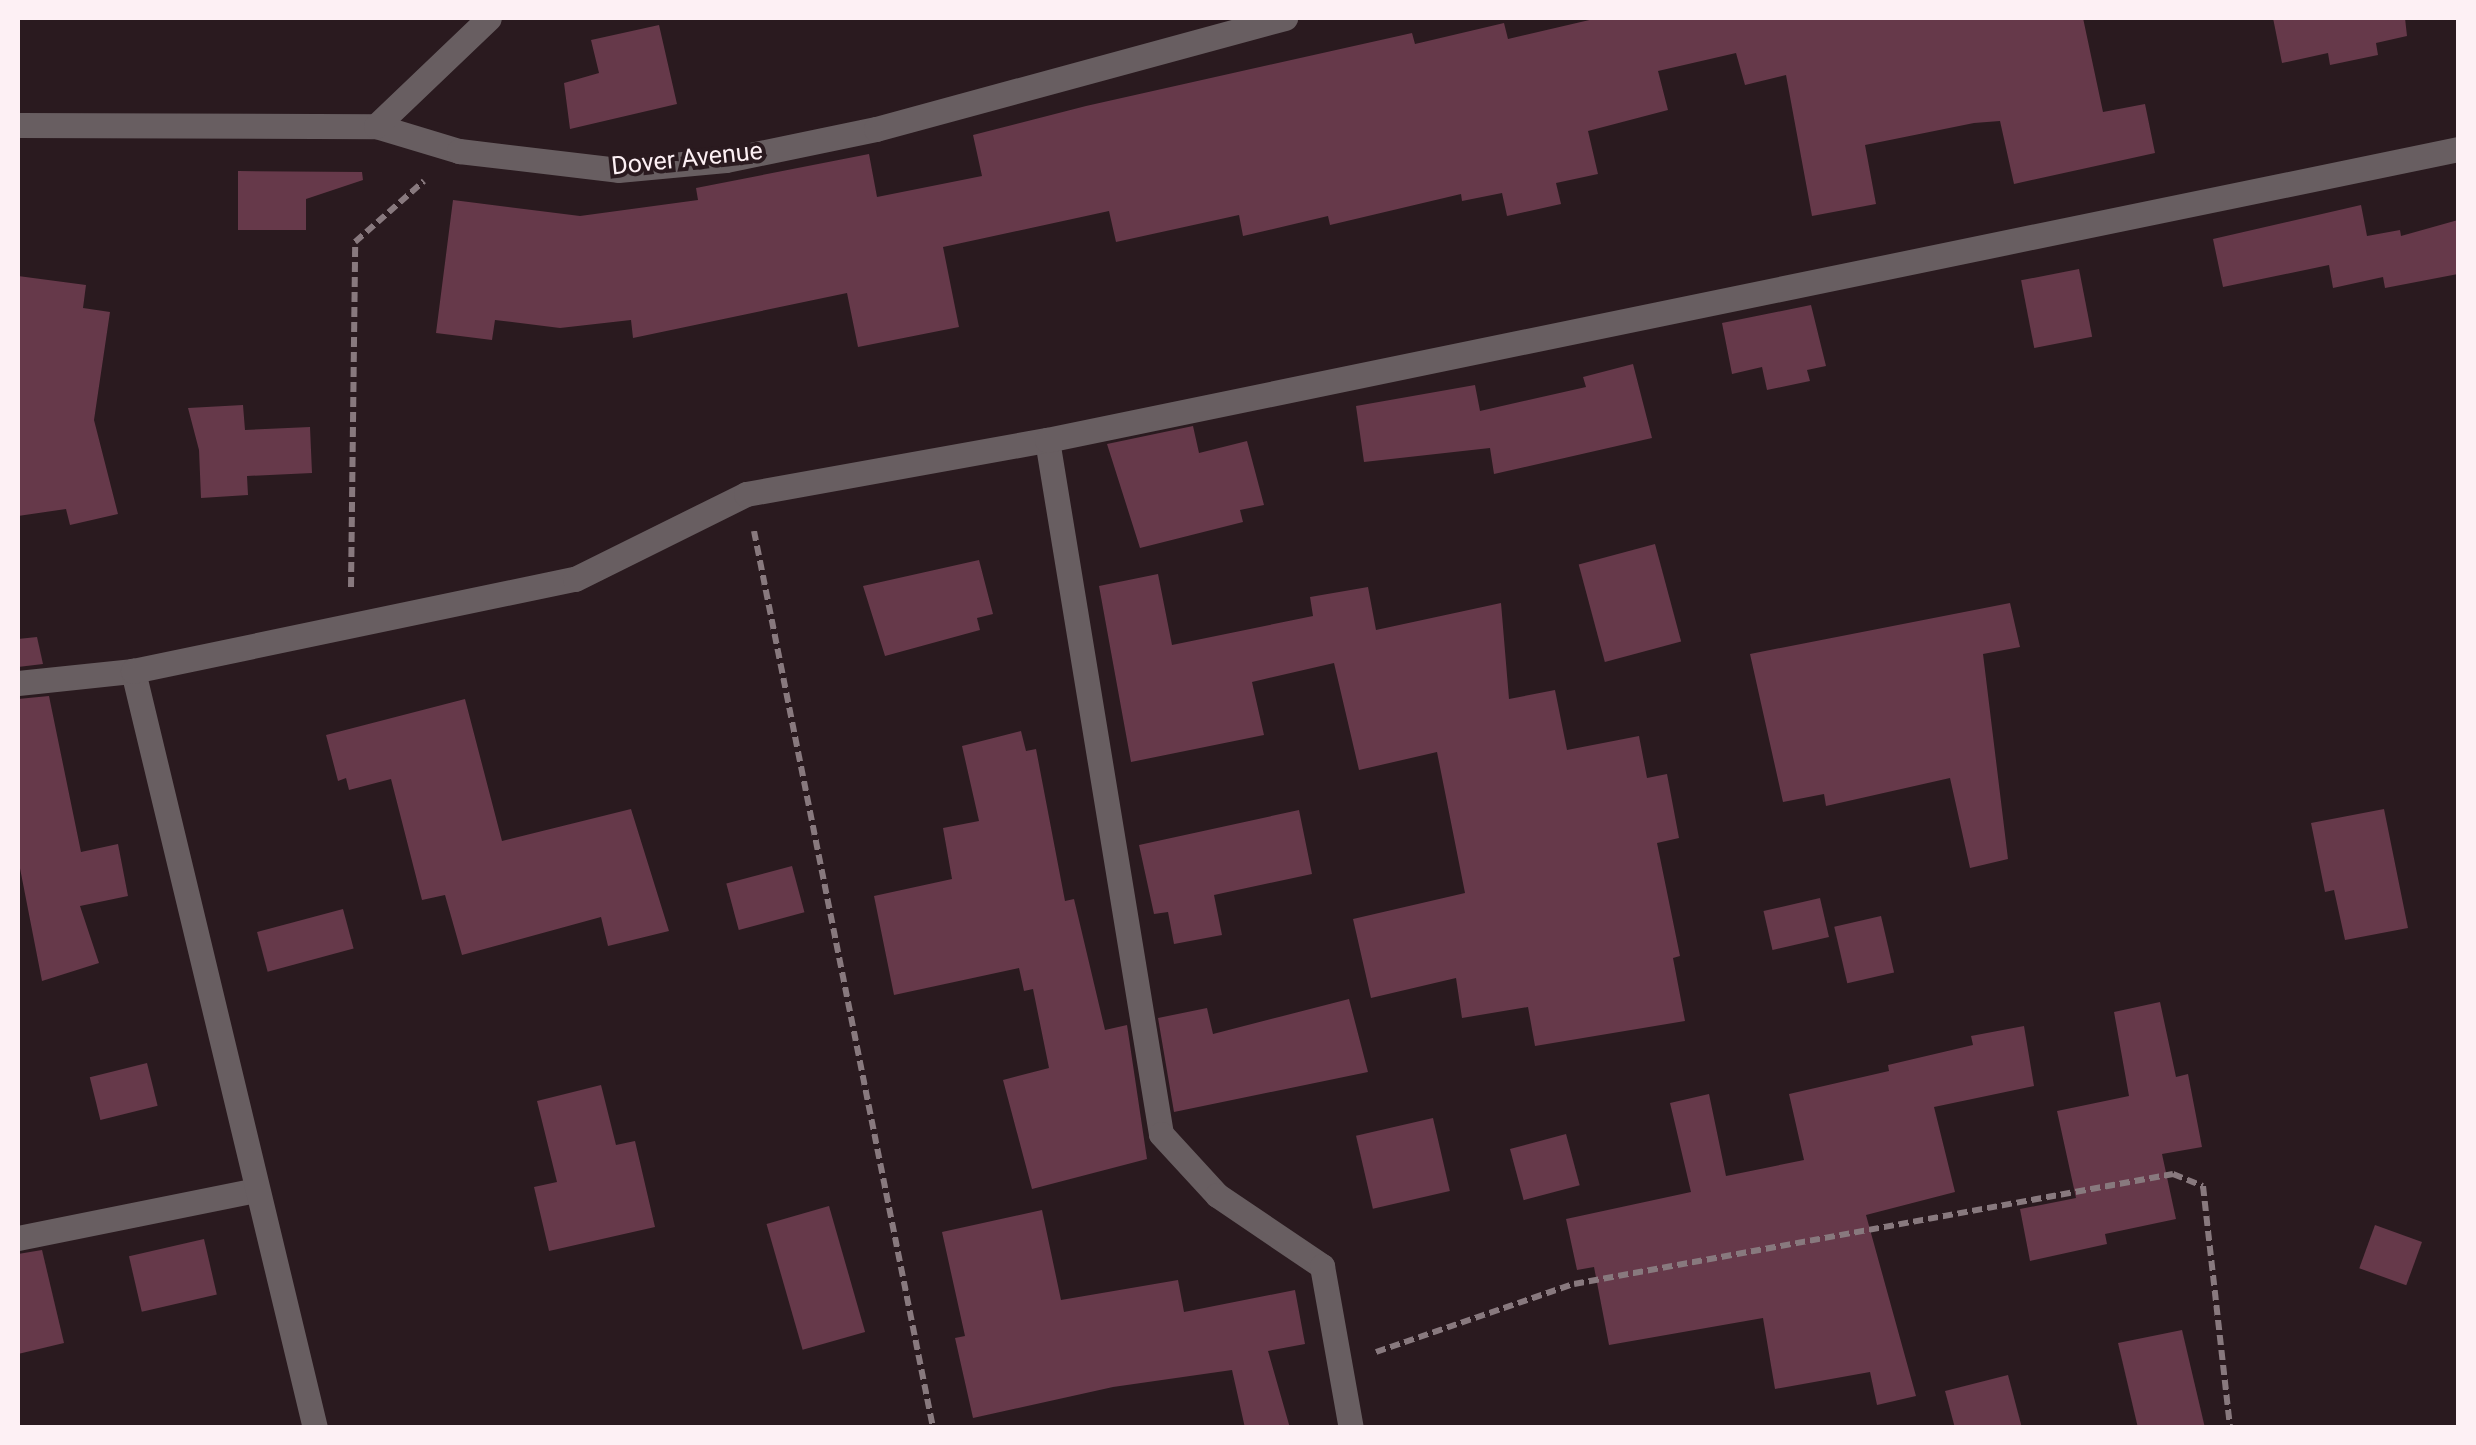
<!DOCTYPE html>
<style>
body{margin:0}
#map{position:relative;width:2476px;height:1445px;overflow:hidden;background:#2a1a1f;font-family:Roboto,sans-serif}
div>[style]{position:absolute}
[style*='--x']{left:calc(var(--x)*1px);top:calc(var(--y)*1px);width:calc(var(--w)*1px);rotate:calc(var(--a)*1deg)}
.building>*{inset:0;background:#66394a;transform-origin:0 0}
.path>*{height:6px;margin-top:-3px;transform-origin:0;background:repeating-linear-gradient(90deg,#88797e 0 10px,transparent 0 15px)}
.lane>*{height:25px;margin:-12.5px;padding:0 12.5px;transform-origin:12.5px;border-radius:12.5px;background:#685e61}
.street>*{height:25px;margin:-12.5px;padding:0 12.5px;transform-origin:12.5px;border-radius:12.5px;background:#685e61}
span{translate:-50% -50%;white-space:nowrap;text-align:center;line-height:1.15;-webkit-text-stroke:8px #2a1a1f;paint-order:stroke}
.street-label{font-size:25px;color:#fdf0f4}
.frame{position:absolute;inset:0;border:20px solid #fdf0f4;pointer-events:none}
</style>
<div id="map">
<div class="building">
<i style="clip-path:polygon(1598px 18px,2083px 18px,2103px 112px,2145px 104px,2155px 153px,2014px 184px,2000px 121px,1974px 123px,1865px 145px,1876px 204px,1812px 216px,1786px 75px,1745px 85px,1736px 53px,1658px 71px,1668px 110px,1588px 131px,1598px 174px,1556px 183px,1561px 204px,1507px 216px,1502px 193px,1462px 201px,1461px 194px,1330px 225px,1328px 216px,1243px 236px,1239px 215px,1116px 242px,1109px 211px,943px 247px,959px 327px,858px 347px,847px 293px,633px 338px,631px 320px,560px 328px,495px 320px,492px 340px,436px 333px,453px 200px,580px 216px,698px 200px,696px 188px,869px 154px,877px 197px,982px 176px,973px 135px,1086px 106px,1412px 33px,1415px 44px,1504px 23px,1508px 39px)"></i>
<i style="clip-path:polygon(2273px 18px,2405px 18px,2407px 36px,2376px 43px,2378px 55px,2330px 65px,2328px 53px,2282px 63px)"></i>
<i style="clip-path:polygon(659px 25px,677px 104px,570px 129px,564px 83px,599px 73px,591px 40px)"></i>
<i style="clip-path:polygon(238px 171px,362px 172px,363px 180px,306px 199px,306px 230px,238px 230px)"></i>
<i style="clip-path:polygon(2361px 205px,2367px 236px,2400px 230px,2401px 236px,2458px 220px,2458px 274px,2385px 288px,2383px 277px,2333px 288px,2329px 265px,2223px 287px,2213px 239px)"></i>
<i style="left:2079px;top:269px;width:69px;height:59px;rotate:79deg"></i>
<i style="clip-path:polygon(18px 276px,86px 285px,83px 308px,110px 312px,94px 420px,118px 514px,70px 525px,66px 509px,18px 516px)"></i>
<i style="clip-path:polygon(1811px 305px,1826px 366px,1807px 370px,1810px 381px,1767px 390px,1762px 367px,1732px 374px,1722px 323px)"></i>
<i style="clip-path:polygon(1633px 364px,1652px 438px,1494px 474px,1490px 448px,1364px 462px,1356px 406px,1475px 385px,1480px 411px,1586px 387px,1583px 377px)"></i>
<i style="clip-path:polygon(243px 405px,245px 430px,310px 427px,312px 473px,247px 476px,248px 495px,201px 498px,199px 450px,188px 408px)"></i>
<i style="clip-path:polygon(1193px 426px,1199px 453px,1247px 441px,1264px 505px,1240px 510px,1243px 522px,1140px 548px,1107px 444px)"></i>
<i style="left:1655px;top:544px;width:101px;height:79px;rotate:75deg"></i>
<i style="clip-path:polygon(979px 560px,993px 614px,977px 618px,980px 630px,885px 656px,863px 586px)"></i>
<i style="clip-path:polygon(1158px 574px,1172px 645px,1313px 616px,1310px 597px,1368px 587px,1376px 630px,1501px 603px,1509px 699px,1555px 690px,1567px 750px,1639px 736px,1647px 778px,1667px 774px,1679px 838px,1657px 843px,1680px 956px,1673px 958px,1685px 1021px,1535px 1046px,1528px 1007px,1462px 1018px,1456px 978px,1371px 998px,1353px 919px,1465px 893px,1437px 752px,1359px 770px,1334px 663px,1252px 682px,1264px 735px,1131px 762px,1099px 586px)"></i>
<i style="clip-path:polygon(2010px 603px,2020px 647px,1983px 654px,2008px 859px,1970px 868px,1950px 778px,1826px 806px,1824px 794px,1783px 802px,1750px 654px)"></i>
<i style="clip-path:polygon(37px 637px,43px 664px,18px 667px,18px 639px)"></i>
<i style="clip-path:polygon(49px 696px,81px 852px,118px 844px,128px 896px,80px 906px,99px 963px,42px 981px,18px 858px,18px 699px)"></i>
<i style="clip-path:polygon(465px 699px,502px 841px,631px 809px,669px 931px,608px 946px,601px 917px,462px 955px,445px 895px,422px 900px,391px 779px,349px 790px,346px 778px,338px 781px,326px 735px)"></i>
<i style="clip-path:polygon(1021px 731px,1026px 751px,1036px 749px,1065px 901px,1074px 899px,1105px 1030px,1127px 1025px,1147px 1159px,1032px 1189px,1003px 1080px,1049px 1068px,1033px 989px,1024px 991px,1019px 968px,894px 995px,874px 896px,952px 879px,943px 828px,979px 821px,962px 746px)"></i>
<i style="clip-path:polygon(2384px 809px,2408px 928px,2345px 940px,2334px 890px,2325px 892px,2311px 823px)"></i>
<i style="clip-path:polygon(1299px 810px,1312px 874px,1214px 895px,1222px 935px,1174px 944px,1168px 912px,1154px 914px,1139px 845px)"></i>
<i style="left:792px;top:866px;width:48px;height:68px;rotate:75deg"></i>
<i style="left:1820px;top:898px;width:40px;height:58px;rotate:77deg"></i>
<i style="left:343px;top:909px;width:41px;height:89px;rotate:75deg"></i>
<i style="left:1881px;top:916px;width:58px;height:48px;rotate:77deg"></i>
<i style="clip-path:polygon(1349px 999px,1368px 1072px,1174px 1112px,1158px 1018px,1207px 1008px,1213px 1034px)"></i>
<i style="clip-path:polygon(2160px 1002px,2176px 1077px,2188px 1074px,2202px 1147px,2162px 1154px,2176px 1219px,2105px 1234px,2107px 1244px,2030px 1261px,2020px 1209px,2076px 1198px,2057px 1111px,2129px 1096px,2114px 1012px)"></i>
<i style="clip-path:polygon(2024px 1026px,2034px 1086px,1934px 1107px,1955px 1192px,1866px 1215px,1916px 1396px,1877px 1405px,1870px 1372px,1775px 1389px,1763px 1318px,1609px 1345px,1594px 1267px,1577px 1270px,1566px 1219px,1691px 1192px,1670px 1103px,1709px 1094px,1726px 1176px,1804px 1160px,1789px 1094px,1889px 1071px,1888px 1065px,1973px 1045px,1971px 1036px)"></i>
<i style="left:147px;top:1063px;width:44px;height:59px;rotate:76deg"></i>
<i style="clip-path:polygon(601px 1085px,616px 1145px,635px 1141px,655px 1227px,549px 1251px,534px 1187px,557px 1182px,537px 1101px)"></i>
<i style="left:1433px;top:1118px;width:75px;height:79px;rotate:77deg"></i>
<i style="left:1566px;top:1134px;width:53px;height:58px;rotate:75deg"></i>
<i style="left:829px;top:1206px;width:131px;height:65px;rotate:74deg"></i>
<i style="clip-path:polygon(1042px 1210px,1061px 1300px,1178px 1280px,1184px 1312px,1295px 1290px,1305px 1344px,1268px 1351px,1290px 1428px,1245px 1428px,1232px 1370px,1113px 1387px,973px 1418px,955px 1338px,965px 1336px,942px 1232px)"></i>
<i style="left:2375px;top:1225px;width:50px;height:46px;rotate:20deg"></i>
<i style="left:204px;top:1239px;width:57px;height:77px;rotate:77deg"></i>
<i style="clip-path:polygon(42px 1250px,64px 1343px,18px 1354px,18px 1254px)"></i>
<i style="clip-path:polygon(2182px 1330px,2205px 1428px,2138px 1428px,2118px 1343px)"></i>
<i style="clip-path:polygon(2008px 1375px,2022px 1428px,1955px 1428px,1945px 1391px)"></i>
</div>
<div class="path">
<i style="--x:754;--y:531;--w:915;--a:78.71"></i>
<i style="--x:351;--y:587;--w:345;--a:-89.3"></i>
<i style="--x:355;--y:242;--w:92;--a:-41.5"></i>
<i style="--x:1376;--y:1352;--w:209;--a:-19"></i>
<i style="--x:1574;--y:1284;--w:609;--a:-10.41"></i>
<i style="--x:2173;--y:1174;--w:32;--a:22"></i>
<i style="--x:2203;--y:1186;--w:244;--a:83.6"></i>
</div>
<div class="lane">
<i style="--x:18;--y:683;--w:116;--a:-6"></i>
</div>
<div class="street">
<i style="--x:18;--y:125;--w:358;--a:0.2"></i>
<i style="--x:376;--y:126;--w:87;--a:16.8"></i>
<i style="--x:459;--y:151;--w:160;--a:6.8"></i>
<i style="--x:618;--y:170;--w:108;--a:-5.3"></i>
<i style="--x:726;--y:160;--w:153;--a:-11.7"></i>
<i style="--x:876;--y:129;--w:424;--a:-15.2"></i>
<i style="--x:376;--y:126;--w:156;--a:-43.7"></i>
<i style="--x:1047;--y:440;--w:703;--a:80.67"></i>
<i style="--x:1161;--y:1134;--w:83;--a:47.4"></i>
<i style="--x:1217;--y:1195;--w:127;--a:34.1"></i>
<i style="--x:1322;--y:1266;--w:165;--a:79.9"></i>
<i style="--x:18;--y:1238;--w:242;--a:-11.4"></i>
<i style="--x:315;--y:1428;--w:779;--a:-103.52"></i>
<i style="--x:133;--y:671;--w:451;--a:-11.8"></i>
<i style="--x:575;--y:579;--w:191;--a:-26.4"></i>
<i style="--x:746;--y:494;--w:306;--a:-10.2"></i>
<i style="--x:1047;--y:440;--w:1441;--a:-11.65"></i>
</div>
<div class="street-label">
<span style="left:687px;top:159px;rotate:-6deg">Dover Avenue</span>
</div>
<div class="frame"></div>
</div>
